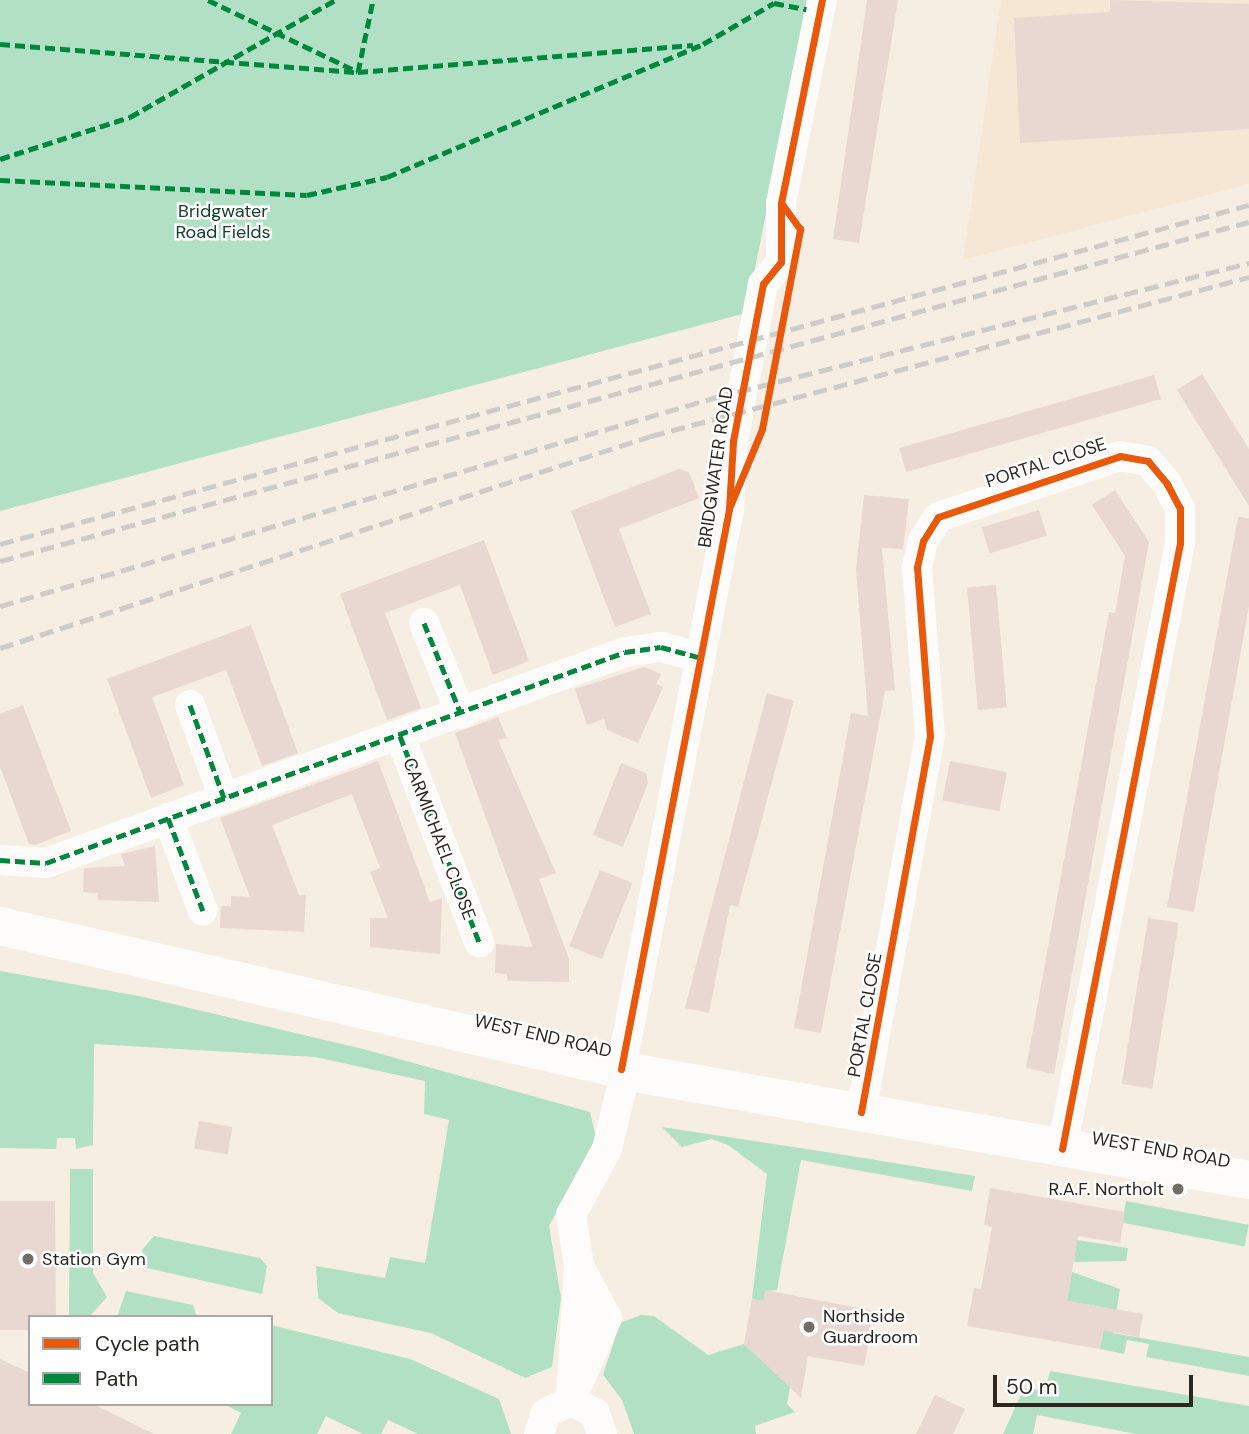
<!DOCTYPE html>
<style>
body{margin:0}
#map{position:relative;width:1249px;height:1434px;overflow:hidden;background:#f6eee2;font-family:"DM Sans",sans-serif}
div>[style]{position:absolute}
[style*='--x']{left:calc(var(--x)*1px);top:calc(var(--y)*1px);width:calc(var(--w)*1px);rotate:calc(var(--a)*1deg)}
.built>*{inset:0;background:#f5e7d3}
.green>*{inset:0;background:#b2e0c5;transform-origin:0 0}
.building>*{inset:0;background:#e9d7d1;transform-origin:0 0}
.street>*{height:30px;margin:-15px;padding:0 15px;transform-origin:15px;border-radius:15px;background:#fefcfb}
.primary>*{height:38px;margin:-19px;padding:0 19px;transform-origin:19px;border-radius:19px;background:#fefcfb}
.rail>*{height:5px;margin-top:-2.5px;transform-origin:0;background:repeating-linear-gradient(90deg,#ceccc9 0 14px,transparent 0 21px)}
.quiet>*{height:5px;margin-top:-2.5px;transform-origin:0;background:repeating-linear-gradient(90deg,#00873e 0 10px,transparent 0 15px)}
.cycleway>*{height:7px;margin:-3.5px;padding:0 3.5px;transform-origin:3.5px;border-radius:3.5px;background:#e8590c}
.dots>*{width:19px;height:19px;translate:-50% -50%;box-sizing:border-box;border:4px solid #fff;border-radius:50%}
span{translate:-50% -50%;white-space:nowrap;text-align:center;line-height:1.15;-webkit-text-stroke:5px #fff;paint-order:stroke}
.park-label{font-size:18px;color:#174030}
.street-label{font-size:18px;color:#2b261e}
.poi-label{font-size:18px;color:#2b261e}
.right{translate:-100% -50%;text-align:right}
.left{translate:0 -50%;text-align:left}
.legend{position:absolute;left:28px;top:1315px;width:245px;height:91px;box-sizing:border-box;background:#fff;border:2px solid #aaa8a5;margin:0;padding:9px 12px;list-style:none;font-size:21px;color:#2b261e}
.legend li{display:flex;align-items:center;gap:14px;height:35px}
.legend b{width:35px;border:2px solid #aaa8a5}
.scale{position:absolute;left:993px;top:1375px;width:200px;height:32px;box-sizing:border-box;border:4px solid #2b261e;border-top:0;padding-left:9px;font-size:21px;line-height:24px;white-space:nowrap;color:#2b261e;-webkit-text-stroke:5px #fff;paint-order:stroke}
</style>
<div id="map">
<div class="built">
<i style="clip-path:polygon(1001px 0,1249px 0,1249px 184px,963px 260px)"></i>
</div>
<div class="green">
<i style="clip-path:polygon(0 0,809px 0,746px 313px,0 511px)"></i>
<i style="clip-path:polygon(0 971px,139px 996px,363px 1049px,590px 1112px,596px 1138px,549px 1226px,561px 1298px,552px 1367px,525px 1378px,431px 1333px,338px 1313px,318px 1298px,316px 1266px,385px 1278px,390px 1257px,425px 1263px,449px 1120px,424px 1114px,425px 1081px,315px 1057px,94px 1044px,93px 1145px,76px 1149px,75px 1138px,57px 1138px,56px 1149px,0 1148px)"></i>
<i style="clip-path:polygon(662px 1127px,807px 1149px,975px 1176px,972px 1191px,801px 1160px,777px 1290px,766px 1291px,764px 1301px,752px 1299px,767px 1174px,728px 1145px,712px 1139px,682px 1147px)"></i>
<i style="clip-path:polygon(70px 1169px,93px 1169px,93px 1273px,107px 1297px,89px 1317px,69px 1317px)"></i>
<i style="left:1126px;top:1201px;width:125px;height:22px;rotate:11deg"></i>
<i style="clip-path:polygon(154px 1236px,260px 1258px,267px 1266px,262px 1294px,147px 1268px,142px 1250px)"></i>
<i style="clip-path:polygon(1077px 1240px,1128px 1248px,1126px 1261px,1074px 1262px)"></i>
<i style="clip-path:polygon(1072px 1272px,1120px 1289px,1113px 1333px,1249px 1357px,1249px 1376px,1146px 1357px,1149px 1344px,1127px 1340px,1124px 1354px,1100px 1349px,1107px 1308px,1067px 1301px)"></i>
<i style="clip-path:polygon(126px 1291px,193px 1305px,197px 1317px,117px 1317px)"></i>
<i style="clip-path:polygon(641px 1315px,654px 1316px,708px 1355px,744px 1344px,790px 1387px,787px 1404px,795px 1412px,755px 1426px,756px 1434px,634px 1434px,622px 1400px,603px 1375px,620px 1323px)"></i>
<i style="clip-path:polygon(271px 1325px,410px 1359px,499px 1399px,511px 1434px,418px 1434px,388px 1420px,381px 1434px,363px 1434px,326px 1416px,317px 1434px,231px 1434px,241px 1413px,224px 1404px,271px 1404px)"></i>
<i style="clip-path:polygon(1050px 1371px,1249px 1406px,1249px 1434px,1136px 1434px,1037px 1415px,1033px 1434px,1003px 1434px,1024px 1388px,1045px 1391px)"></i>
</div>
<div class="building">
<i style="clip-path:polygon(867px 0,898px 0,859px 243px,833px 239px)"></i>
<i style="clip-path:polygon(1110px 0,1249px 4px,1249px 129px,1020px 143px,1014px 18px,1110px 12px)"></i>
<i style="clip-path:polygon(1202px 374px,1249px 449px,1249px 506px,1177px 390px)"></i>
<i style="left:1154px;top:375px;width:25px;height:265px;rotate:74deg"></i>
<i style="clip-path:polygon(679px 469px,689px 472px,699px 498px,619px 529px,651px 614px,615px 627px,571px 511px)"></i>
<i style="clip-path:polygon(1115px 490px,1149px 542px,1054px 1074px,1026px 1068px,1109px 612px,1115px 613px,1125px 556px,1092px 505px)"></i>
<i style="clip-path:polygon(864px 495px,909px 499px,903px 549px,882px 548px,895px 690px,885px 691px,821px 1033px,794px 1028px,851px 713px,868px 716px,856px 570px)"></i>
<i style="left:1039px;top:510px;width:27px;height:60px;rotate:73deg"></i>
<i style="clip-path:polygon(1238px 517px,1249px 518px,1249px 606px,1194px 912px,1167px 907px)"></i>
<i style="clip-path:polygon(484px 540px,529px 661px,493px 675px,460px 585px,385px 613px,421px 708px,387px 720px,340px 594px)"></i>
<i style="left:996px;top:585px;width:123px;height:29px;rotate:85deg"></i>
<i style="clip-path:polygon(251px 625px,298px 753px,262px 766px,226px 670px,152px 697px,184px 785px,151px 798px,107px 679px)"></i>
<i style="clip-path:polygon(644px 667px,661px 674px,656px 684px,663px 687px,638px 743px,607px 730px,604px 719px,587px 725px,575px 689px)"></i>
<i style="clip-path:polygon(767px 693px,794px 701px,738px 907px,730px 905px,709px 1013px,685px 1008px)"></i>
<i style="clip-path:polygon(23px 705px,71px 831px,35px 845px,29px 844px,0 767px,0 714px)"></i>
<i style="clip-path:polygon(498px 717px,507px 738px,498px 740px,556px 873px,539px 879px,569px 959px,569px 982px,507px 981px,507px 974px,495px 973px,496px 944px,533px 947px,455px 733px)"></i>
<i style="clip-path:polygon(378px 761px,430px 902px,442px 898px,440px 954px,370px 947px,370px 918px,388px 918px,370px 872px,380px 868px,352px 794px,272px 825px,299px 895px,306px 895px,304px 932px,220px 928px,221px 906px,231px 906px,231px 896px,250px 897px,220px 818px)"></i>
<i style="left:950px;top:761px;width:58px;height:40px;rotate:11deg"></i>
<i style="clip-path:polygon(621px 763px,646px 773px,648px 783px,623px 847px,593px 835px)"></i>
<i style="clip-path:polygon(155px 846px,159px 902px,98px 900px,98px 893px,83px 892px,84px 868px,125px 866px,121px 854px)"></i>
<i style="left:600px;top:870px;width:35px;height:82px;rotate:22deg"></i>
<i style="left:1148px;top:918px;width:31px;height:168px;rotate:9deg"></i>
<i style="left:199px;top:1121px;width:34px;height:28px;rotate:10deg"></i>
<i style="clip-path:polygon(990px 1188px,1125px 1212px,1120px 1243px,1078px 1236px,1067px 1301px,1143px 1314px,1139px 1337px,1103px 1330px,1100px 1349px,967px 1326px,974px 1288px,981px 1289px,992px 1227px,984px 1225px)"></i>
<i style="clip-path:polygon(0 1201px,55px 1201px,56px 1317px,30px 1317px,30px 1330px,0 1330px)"></i>
<i style="clip-path:polygon(765px 1290px,874px 1311px,864px 1366px,808px 1356px,801px 1398px,744px 1344px,752px 1299px,764px 1301px)"></i>
<i style="clip-path:polygon(0 1359px,30px 1373px,30px 1404px,93px 1404px,154px 1434px,0 1434px)"></i>
<i style="clip-path:polygon(935px 1395px,965px 1409px,953px 1434px,916px 1434px)"></i>
</div>
<div class="street">
<i style="--x:424;--y:623;--w:98;--a:67.9"></i>
<i style="--x:190;--y:705;--w:99;--a:69.9"></i>
<i style="--x:400;--y:736;--w:221;--a:69"></i>
<i style="--x:168;--y:818;--w:99;--a:69.4"></i>
<i style="--x:0;--y:860;--w:46;--a:3.7"></i>
<i style="--x:46;--y:863;--w:616;--a:-20.02"></i>
<i style="--x:625;--y:652;--w:36;--a:-8"></i>
<i style="--x:661;--y:647;--w:39;--a:15"></i>
<i style="--x:621;--y:1069;--w:570;--a:-79.08"></i>
<i style="--x:729;--y:509;--w:68;--a:-86.6"></i>
<i style="--x:733;--y:441;--w:160;--a:-79.2"></i>
<i style="--x:763;--y:284;--w:28;--a:-51"></i>
<i style="--x:781;--y:262;--w:59;--a:-90"></i>
<i style="--x:781;--y:203;--w:207;--a:-78.6"></i>
<i style="--x:861;--y:1112;--w:382;--a:-79.6"></i>
<i style="--x:930;--y:736;--w:169;--a:-94.4"></i>
<i style="--x:917;--y:567;--w:27;--a:-77"></i>
<i style="--x:923;--y:541;--w:28;--a:-58"></i>
<i style="--x:938;--y:517;--w:192;--a:-18.5"></i>
<i style="--x:1120;--y:456;--w:28;--a:10"></i>
<i style="--x:1148;--y:461;--w:30;--a:50"></i>
<i style="--x:1167;--y:484;--w:27;--a:62"></i>
<i style="--x:1180;--y:508;--w:35;--a:90"></i>
<i style="--x:1180;--y:543;--w:617;--a:101.02"></i>
<i style="--x:579;--y:1382;--w:70;--a:-66.4"></i>
<i style="--x:607;--y:1318;--w:59;--a:-118.3"></i>
<i style="--x:571;--y:1401;--w:135;--a:-86.6"></i>
<i style="--x:579;--y:1266;--w:52;--a:-98.9"></i>
<i style="--x:571;--y:1215;--w:75;--a:-61.4"></i>
<i style="--x:607;--y:1149;--w:81;--a:-76.5"></i>
<i style="--x:539;--y:1434;--w:22;--a:-72"></i>
<i style="--x:546;--y:1413;--w:28;--a:-26"></i>
<i style="--x:571;--y:1401;--w:27;--a:27"></i>
<i style="--x:595;--y:1413;--w:22;--a:72"></i>
</div>
<div class="primary">
<i style="--x:0;--y:926;--w:663;--a:12.99"></i>
<i style="--x:646;--y:1075;--w:612;--a:9.88"></i>
</div>
<div class="rail">
<i style="--x:0;--y:544;--w:1294;--a:-15.19"></i>
<i style="--x:0;--y:561;--w:1294;--a:-15.19"></i>
<i style="--x:0;--y:606;--w:747;--a:-16.25"></i>
<i style="--x:717;--y:397;--w:549;--a:-14.14"></i>
<i style="--x:0;--y:648;--w:685;--a:-18.04"></i>
<i style="--x:651;--y:436;--w:619;--a:-14.89"></i>
</div>
<div class="quiet">
<i style="--x:208;--y:0;--w:166;--a:25.6"></i>
<i style="--x:358;--y:72;--w:336;--a:-4.6"></i>
<i style="--x:0;--y:44;--w:359;--a:4.5"></i>
<i style="--x:358;--y:72;--w:74;--a:-78.2"></i>
<i style="--x:0;--y:159;--w:137;--a:-17.9"></i>
<i style="--x:130;--y:117;--w:236;--a:-29.7"></i>
<i style="--x:0;--y:180;--w:307;--a:2.8"></i>
<i style="--x:307;--y:195;--w:82;--a:-12.7"></i>
<i style="--x:387;--y:177;--w:343;--a:-22.8"></i>
<i style="--x:703;--y:44;--w:82;--a:-30"></i>
<i style="--x:774;--y:3;--w:33;--a:11"></i>
<i style="--x:424;--y:623;--w:98;--a:67.9"></i>
<i style="--x:190;--y:705;--w:99;--a:69.9"></i>
<i style="--x:400;--y:736;--w:221;--a:69"></i>
<i style="--x:168;--y:818;--w:99;--a:69.4"></i>
<i style="--x:0;--y:860;--w:46;--a:3.7"></i>
<i style="--x:46;--y:863;--w:616;--a:-20.02"></i>
<i style="--x:625;--y:652;--w:36;--a:-8"></i>
<i style="--x:661;--y:647;--w:39;--a:15"></i>
</div>
<div class="cycleway">
<i style="--x:730;--y:506;--w:83;--a:-67.4"></i>
<i style="--x:762;--y:429;--w:204;--a:-79.2"></i>
<i style="--x:800;--y:229;--w:32;--a:-126"></i>
<i style="--x:621;--y:1069;--w:570;--a:-79.08"></i>
<i style="--x:729;--y:509;--w:68;--a:-86.6"></i>
<i style="--x:733;--y:441;--w:160;--a:-79.2"></i>
<i style="--x:763;--y:284;--w:28;--a:-51"></i>
<i style="--x:781;--y:262;--w:59;--a:-90"></i>
<i style="--x:781;--y:203;--w:207;--a:-78.6"></i>
<i style="--x:861;--y:1112;--w:382;--a:-79.6"></i>
<i style="--x:930;--y:736;--w:169;--a:-94.4"></i>
<i style="--x:917;--y:567;--w:27;--a:-77"></i>
<i style="--x:923;--y:541;--w:28;--a:-58"></i>
<i style="--x:938;--y:517;--w:192;--a:-18.5"></i>
<i style="--x:1120;--y:456;--w:28;--a:10"></i>
<i style="--x:1148;--y:461;--w:30;--a:50"></i>
<i style="--x:1167;--y:484;--w:27;--a:62"></i>
<i style="--x:1180;--y:508;--w:35;--a:90"></i>
<i style="--x:1180;--y:543;--w:617;--a:101.02"></i>
</div>
<div class="dots">
<i style="left:1178px;top:1189px;background:#726c63"></i>
<i style="left:28px;top:1259px;background:#726c63"></i>
<i style="left:809px;top:1327px;background:#726c63"></i>
</div>
<div class="park-label">
<span style="left:223px;top:222px">Bridgwater<br>Road Fields</span>
</div>
<div class="street-label">
<span style="left:1046px;top:463px;rotate:-18deg">PORTAL CLOSE</span>
<span style="left:716px;top:467px;rotate:-82deg">BRIDGWATER ROAD</span>
<span style="left:439px;top:839px;rotate:69deg">CARMICHAEL CLOSE</span>
<span style="left:865px;top:1015px;rotate:-80deg">PORTAL CLOSE</span>
<span style="left:543px;top:1036px;rotate:13deg">WEST END ROAD</span>
<span style="left:1161px;top:1150px;rotate:10deg">WEST END ROAD</span>
</div>
<div class="poi-label">
<span class="right" style="left:1164px;top:1189px">R.A.F. Northolt</span>
<span class="left" style="left:42px;top:1259px">Station Gym</span>
<span class="left" style="left:823px;top:1327px">Northside<br>Guardroom</span>
</div>
<ul class="legend">
<li><b style="height:9px;background:#e8590c"></b>Cycle path</li>
<li><b style="height:9px;background:#00873e"></b>Path</li>
</ul>
<div class="scale">50 m</div>
</div>
